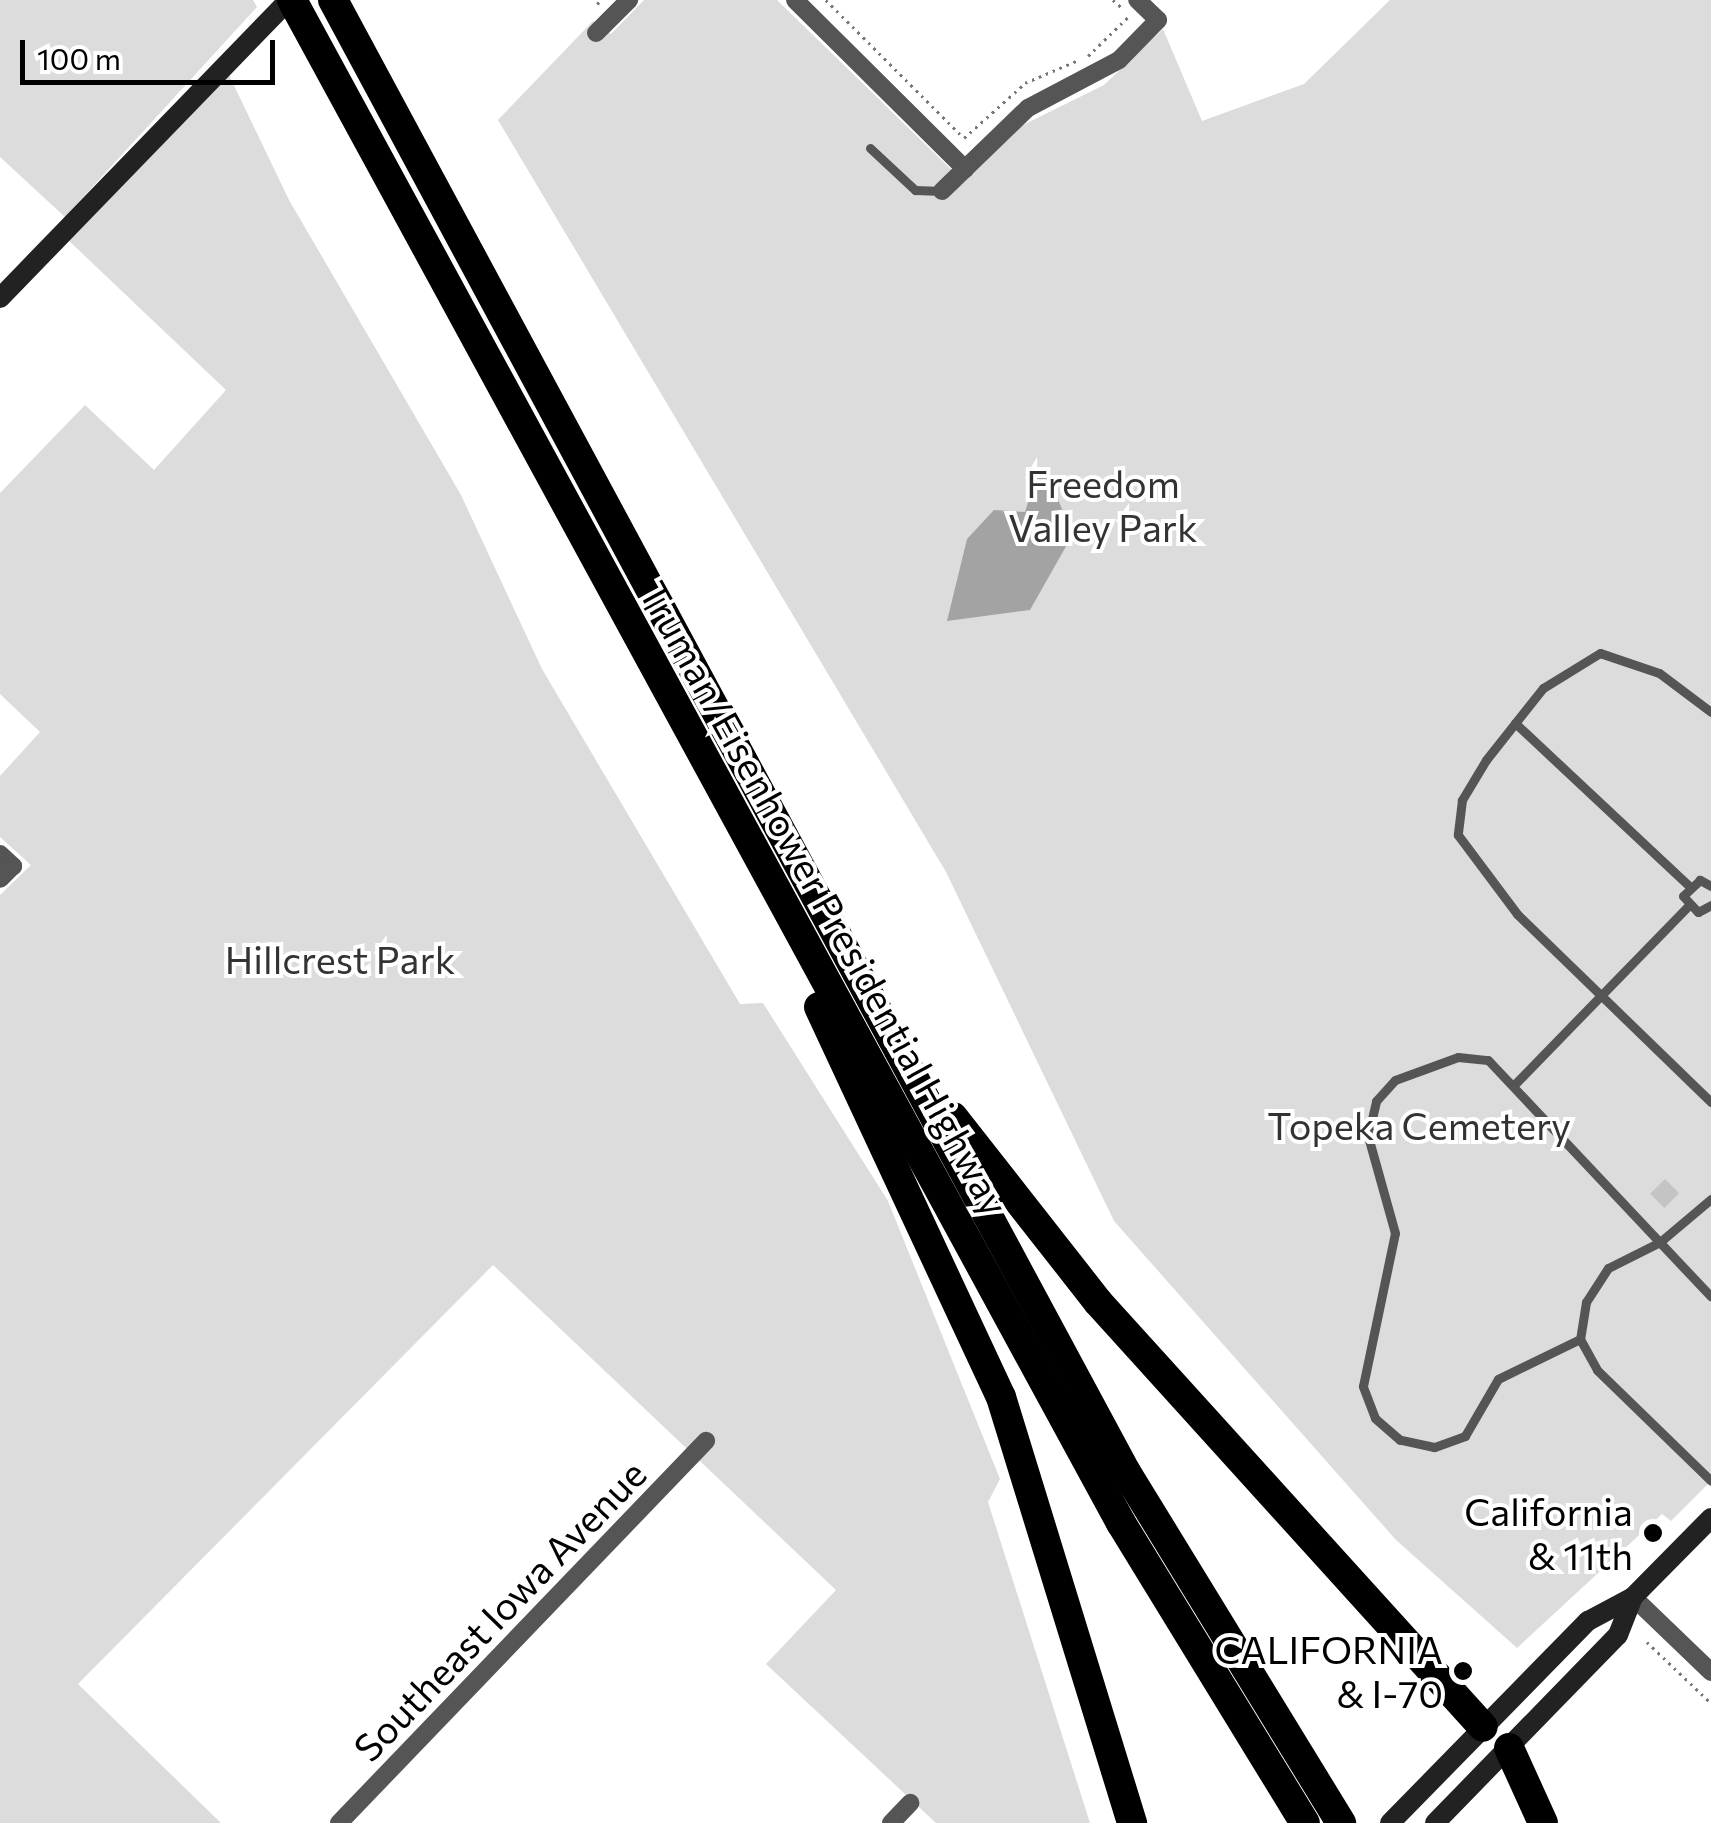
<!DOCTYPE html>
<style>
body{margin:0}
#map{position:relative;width:1711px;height:1823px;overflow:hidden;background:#fff;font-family:Commissioner,sans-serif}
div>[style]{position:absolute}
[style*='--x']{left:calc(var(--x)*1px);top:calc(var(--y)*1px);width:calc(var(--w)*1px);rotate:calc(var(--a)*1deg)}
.green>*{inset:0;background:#dcdcdc}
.water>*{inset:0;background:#a3a3a3}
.building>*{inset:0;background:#c4c4c4;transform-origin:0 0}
.path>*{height:2.5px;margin-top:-1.25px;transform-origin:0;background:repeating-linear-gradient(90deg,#777 0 2.5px,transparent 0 7.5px)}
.lane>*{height:9px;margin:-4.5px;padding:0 4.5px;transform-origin:4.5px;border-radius:4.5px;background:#555}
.street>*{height:18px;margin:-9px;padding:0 9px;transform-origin:9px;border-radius:9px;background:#555}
.secondary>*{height:20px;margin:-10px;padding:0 10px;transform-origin:10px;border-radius:10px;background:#222}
.highway>*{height:30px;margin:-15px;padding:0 15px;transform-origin:15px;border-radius:15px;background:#000}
.dots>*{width:28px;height:28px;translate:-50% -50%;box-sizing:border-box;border:5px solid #fff;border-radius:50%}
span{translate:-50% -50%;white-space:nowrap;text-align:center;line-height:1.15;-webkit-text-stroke:8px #fff;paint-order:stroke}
.park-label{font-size:38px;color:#333}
.street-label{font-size:38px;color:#000}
.poi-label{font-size:38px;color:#000}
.right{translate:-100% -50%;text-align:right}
.scale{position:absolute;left:20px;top:40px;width:255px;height:45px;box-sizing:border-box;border:5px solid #000;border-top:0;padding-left:12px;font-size:30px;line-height:35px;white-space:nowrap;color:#000;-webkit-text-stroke:8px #fff;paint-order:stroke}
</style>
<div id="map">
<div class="green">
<i style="clip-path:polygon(0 0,253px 0,257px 7px,65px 217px,0 157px)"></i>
<i style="clip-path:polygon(644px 0,777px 0,964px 182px,1021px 126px,1104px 85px,1163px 29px,1202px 121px,1304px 84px,1390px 0,1711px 0,1711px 1481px,1671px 1521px,1662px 1514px,1517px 1648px,1396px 1540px,1114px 1221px,946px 872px,498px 120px,593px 21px,611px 34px)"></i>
<i style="clip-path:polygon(229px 75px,289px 200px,461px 495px,542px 669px,740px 1004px,763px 1003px,888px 1201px,1000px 1479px,988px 1502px,1090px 1823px,936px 1823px,766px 1664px,836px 1590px,493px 1265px,78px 1684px,221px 1823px,0 1823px,0 895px,31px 865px,0 837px,0 776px,40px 732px,0 694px,0 493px,85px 405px,154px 470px,226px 390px,67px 239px)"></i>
</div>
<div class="water">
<i style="clip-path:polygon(1036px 476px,1048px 477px,1073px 534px,1030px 610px,947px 621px,967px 539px,994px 510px,1025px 512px)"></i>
</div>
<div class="building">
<i style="left:1665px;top:1179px;width:20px;height:21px;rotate:45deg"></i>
</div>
<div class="path">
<i style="--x:826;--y:0;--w:195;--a:45"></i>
<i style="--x:964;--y:138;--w:82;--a:-42"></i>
<i style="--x:1025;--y:83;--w:56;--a:-23.3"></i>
<i style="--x:1113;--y:0;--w:11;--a:41"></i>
<i style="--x:597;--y:4;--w:6;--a:-45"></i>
<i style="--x:1088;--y:56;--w:57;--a:-44.3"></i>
<i style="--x:1647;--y:1642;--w:88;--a:43.6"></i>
</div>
<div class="lane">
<i style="--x:870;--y:148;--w:62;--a:43"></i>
<i style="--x:915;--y:190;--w:27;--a:2"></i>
<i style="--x:1711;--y:712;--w:65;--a:-143.1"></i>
<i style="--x:1659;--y:673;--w:62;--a:-161.3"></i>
<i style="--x:1600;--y:653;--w:67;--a:148.4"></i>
<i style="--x:1543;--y:688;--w:92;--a:128.4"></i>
<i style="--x:1486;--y:760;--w:47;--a:121"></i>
<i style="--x:1462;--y:800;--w:35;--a:97"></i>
<i style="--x:1458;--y:835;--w:99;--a:53.2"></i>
<i style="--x:1517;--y:914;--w:270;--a:44.1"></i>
<i style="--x:1515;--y:723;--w:237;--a:43.1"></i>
<i style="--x:1711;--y:886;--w:13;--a:-151"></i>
<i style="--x:1700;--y:880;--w:23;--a:137"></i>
<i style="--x:1683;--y:896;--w:22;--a:47"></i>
<i style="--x:1698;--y:912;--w:15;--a:-28"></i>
<i style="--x:1513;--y:1086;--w:250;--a:-45.8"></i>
<i style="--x:1711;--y:1199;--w:67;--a:139.9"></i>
<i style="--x:1660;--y:1242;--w:58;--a:153.4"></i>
<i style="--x:1608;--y:1268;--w:40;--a:122.9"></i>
<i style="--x:1586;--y:1302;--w:37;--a:99"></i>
<i style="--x:1580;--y:1339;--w:35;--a:61"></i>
<i style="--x:1597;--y:1370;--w:159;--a:44.2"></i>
<i style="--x:1580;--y:1339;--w:91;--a:154"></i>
<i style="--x:1498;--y:1379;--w:66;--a:120.1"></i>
<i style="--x:1465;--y:1436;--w:33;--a:160"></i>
<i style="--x:1434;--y:1447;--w:35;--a:-168"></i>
<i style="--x:1400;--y:1440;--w:33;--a:-139"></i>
<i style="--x:1375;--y:1418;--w:34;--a:-111"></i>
<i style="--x:1363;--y:1386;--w:156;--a:-78.2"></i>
<i style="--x:1395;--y:1233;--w:101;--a:-105.6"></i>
<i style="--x:1368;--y:1136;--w:36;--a:-77"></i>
<i style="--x:1376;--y:1101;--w:28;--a:-48"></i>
<i style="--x:1395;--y:1080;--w:67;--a:-20.1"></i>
<i style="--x:1458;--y:1057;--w:30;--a:6"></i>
<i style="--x:1488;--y:1060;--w:325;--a:46.7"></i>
</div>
<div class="street">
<i style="--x:795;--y:0;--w:240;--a:44.8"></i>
<i style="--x:596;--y:33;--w:47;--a:-45"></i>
<i style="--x:942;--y:191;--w:120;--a:-44"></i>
<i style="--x:1028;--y:108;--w:103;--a:-27.8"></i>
<i style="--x:1119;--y:60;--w:56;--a:-45.7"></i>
<i style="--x:1158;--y:20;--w:29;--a:-136"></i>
<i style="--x:0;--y:854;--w:18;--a:43"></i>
<i style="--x:13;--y:866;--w:18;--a:135"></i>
<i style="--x:1633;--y:1597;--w:108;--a:43.9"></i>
<i style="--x:339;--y:1823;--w:530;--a:-46.15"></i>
<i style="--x:891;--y:1823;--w:28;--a:-46"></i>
</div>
<div class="secondary">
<i style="--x:0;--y:298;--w:415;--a:-45.9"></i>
<i style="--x:1390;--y:1823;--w:283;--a:-45.6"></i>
<i style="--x:1588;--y:1621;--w:51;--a:-28.1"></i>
<i style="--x:1633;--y:1597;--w:111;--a:-45.4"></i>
<i style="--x:1435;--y:1823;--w:262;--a:-45.8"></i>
<i style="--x:1618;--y:1635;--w:41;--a:-68.5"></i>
</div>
<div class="highway">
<i style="--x:292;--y:0;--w:1734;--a:61.44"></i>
<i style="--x:1121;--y:1523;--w:352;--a:58.5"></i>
<i style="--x:333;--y:0;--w:1672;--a:61.69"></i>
<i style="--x:1126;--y:1472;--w:412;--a:58.5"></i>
<i style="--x:819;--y:1007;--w:430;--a:65"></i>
<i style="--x:1001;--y:1397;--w:446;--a:72.9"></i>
<i style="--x:953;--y:1117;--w:235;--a:51.9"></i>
<i style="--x:1098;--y:1302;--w:573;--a:47.83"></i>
<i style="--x:1509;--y:1748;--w:82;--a:65.6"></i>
</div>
<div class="dots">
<i style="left:1653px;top:1533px;background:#000"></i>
<i style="left:1463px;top:1671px;background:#000"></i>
</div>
<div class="park-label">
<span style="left:1103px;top:505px">Freedom<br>Valley Park</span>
<span style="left:340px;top:959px">Hillcrest Park</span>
<span style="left:1419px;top:1125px">Topeka Cemetery</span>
</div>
<div class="street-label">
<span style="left:825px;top:898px;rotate:61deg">Truman/Eisenhower Presidential Highway</span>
<span style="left:499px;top:1610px;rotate:-46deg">Southeast Iowa Avenue</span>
</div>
<div class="poi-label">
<span class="right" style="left:1633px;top:1533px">California<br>&amp; 11th</span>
<span class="right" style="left:1443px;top:1671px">CALIFORNIA<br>&amp; I-70</span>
</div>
<div class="scale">100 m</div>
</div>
